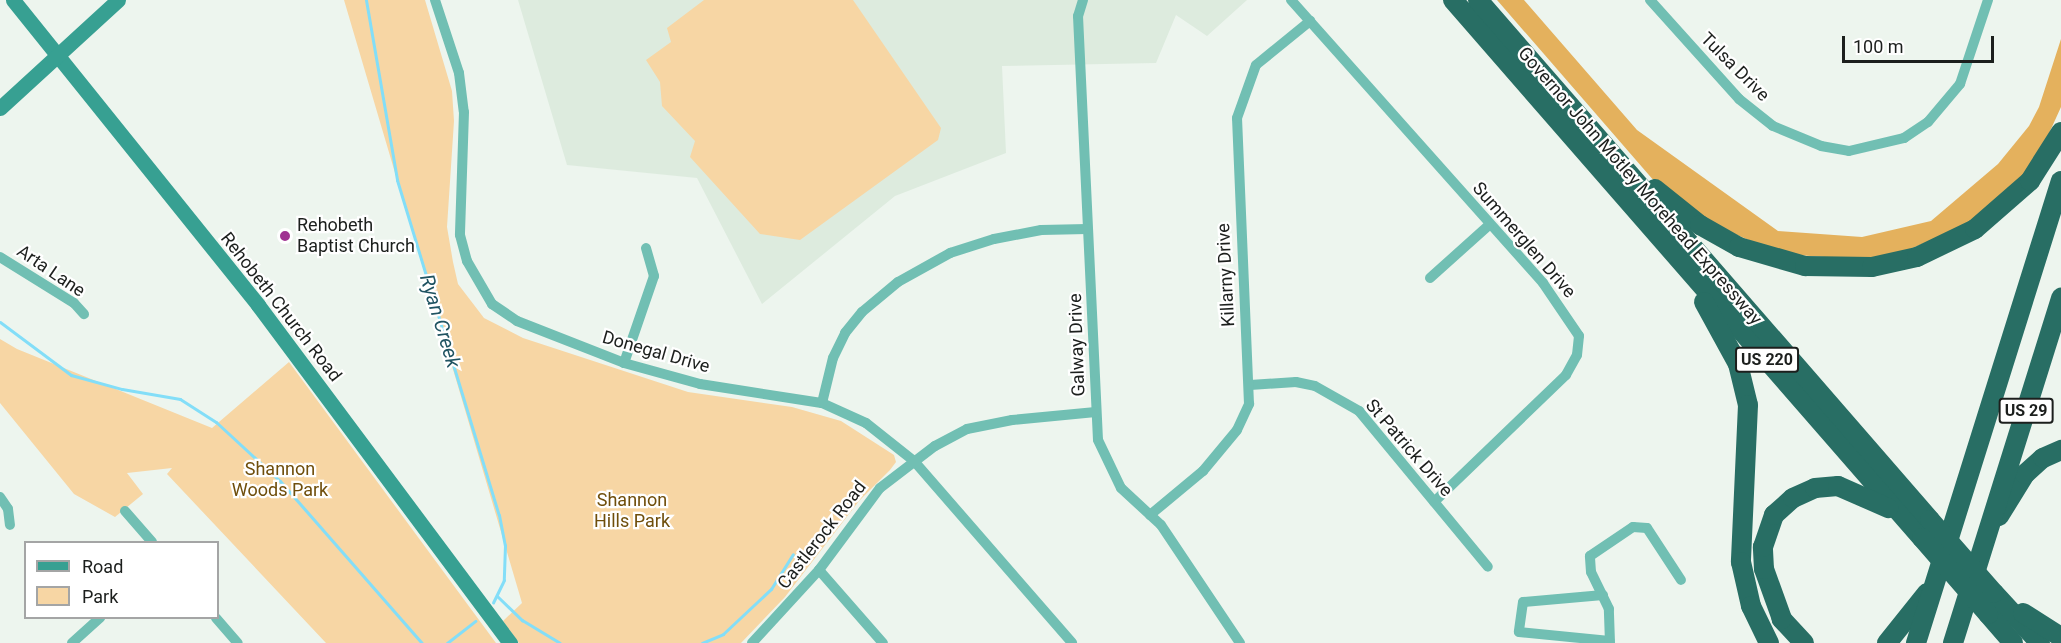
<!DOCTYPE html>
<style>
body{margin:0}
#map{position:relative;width:2061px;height:643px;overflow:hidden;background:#edf5ee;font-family:Roboto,sans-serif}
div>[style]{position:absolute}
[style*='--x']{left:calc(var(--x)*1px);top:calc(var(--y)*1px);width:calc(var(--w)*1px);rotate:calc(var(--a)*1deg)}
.built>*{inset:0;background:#ddebde}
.green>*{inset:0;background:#f7d6a4}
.forest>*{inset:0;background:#e4b15d}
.stream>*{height:3px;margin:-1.5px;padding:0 1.5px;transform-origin:1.5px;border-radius:1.5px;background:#83def8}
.street>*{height:10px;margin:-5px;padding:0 5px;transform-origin:5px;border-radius:5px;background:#71bfb3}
.secondary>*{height:15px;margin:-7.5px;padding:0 7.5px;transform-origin:7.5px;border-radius:7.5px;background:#37a092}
.highway>*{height:20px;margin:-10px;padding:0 10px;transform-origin:10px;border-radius:10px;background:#286e64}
.highway-bridge>*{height:20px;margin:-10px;padding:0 10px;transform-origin:10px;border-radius:10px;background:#286e64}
.dots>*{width:16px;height:16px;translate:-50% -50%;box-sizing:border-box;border:3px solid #fff;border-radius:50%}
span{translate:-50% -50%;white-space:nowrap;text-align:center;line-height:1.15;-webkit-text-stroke:4.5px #fff;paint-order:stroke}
.shield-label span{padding:2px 4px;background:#fff;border:2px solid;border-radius:4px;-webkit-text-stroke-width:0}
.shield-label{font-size:16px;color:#1c1f1d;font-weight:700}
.street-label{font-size:18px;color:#1c1f1d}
.poi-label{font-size:18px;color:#1c1f1d}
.left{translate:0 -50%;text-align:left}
.park-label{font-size:18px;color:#6f4e0b}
.water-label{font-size:20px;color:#1f5361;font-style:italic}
.legend{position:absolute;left:24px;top:541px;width:195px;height:78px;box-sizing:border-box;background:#fff;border:2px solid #a4a5a5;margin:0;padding:8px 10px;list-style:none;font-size:18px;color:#1c1f1d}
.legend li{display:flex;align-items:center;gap:12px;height:30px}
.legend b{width:30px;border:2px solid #a4a5a5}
.scale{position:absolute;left:1842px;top:36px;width:152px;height:27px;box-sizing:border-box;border:3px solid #1c1f1d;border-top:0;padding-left:8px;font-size:18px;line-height:21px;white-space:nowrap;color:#1c1f1d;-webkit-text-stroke:4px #fff;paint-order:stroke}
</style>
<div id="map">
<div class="built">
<i style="clip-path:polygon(518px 0,1247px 0,1207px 36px,1176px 15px,1156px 63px,1002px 66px,1006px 153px,895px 196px,762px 304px,697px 178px,567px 165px)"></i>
</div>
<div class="green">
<i style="clip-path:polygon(344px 0,425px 0,452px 91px,454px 121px,447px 227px,453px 262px,458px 284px,484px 318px,523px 338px,688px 392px,792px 407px,841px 421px,894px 455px,896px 462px,890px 470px,859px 501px,785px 597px,741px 643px,519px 643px,503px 621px,522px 603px)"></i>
<i style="clip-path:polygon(704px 0,853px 0,941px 128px,938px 140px,800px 240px,760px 234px,690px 157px,695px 141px,662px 106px,660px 82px,646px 60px,671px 42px,667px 28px)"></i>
<i style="clip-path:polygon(0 339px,17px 349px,212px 428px,289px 362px,496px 643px,326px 643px,167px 474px,172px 468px,127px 473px,143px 494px,115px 517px,74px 494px,0 403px)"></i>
</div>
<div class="forest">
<i style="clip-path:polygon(1497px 0,1524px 0,1637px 130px,1778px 231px,1862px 237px,1931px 221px,1998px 164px,2029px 126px,2039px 107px,2061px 39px,2061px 107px,2041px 151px,2021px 179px,1965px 226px,1903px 252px,1867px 260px,1782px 254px,1711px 224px,1655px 182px)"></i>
</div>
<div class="stream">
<i style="--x:366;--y:0;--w:183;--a:80.2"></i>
<i style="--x:397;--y:180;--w:350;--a:73.1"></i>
<i style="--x:499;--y:515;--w:31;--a:79"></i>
<i style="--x:505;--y:545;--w:35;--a:92"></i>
<i style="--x:504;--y:580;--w:25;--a:116"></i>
<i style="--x:0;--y:322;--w:89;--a:36.7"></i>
<i style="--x:71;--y:375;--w:53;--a:15.4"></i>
<i style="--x:122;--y:389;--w:59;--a:9.8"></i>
<i style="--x:180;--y:399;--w:43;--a:32.6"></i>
<i style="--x:216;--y:422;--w:87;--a:42.7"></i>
<i style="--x:280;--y:481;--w:215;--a:48.8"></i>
<i style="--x:497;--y:596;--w:35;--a:44"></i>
<i style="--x:522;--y:620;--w:44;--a:31.2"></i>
<i style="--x:447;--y:643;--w:36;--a:-38"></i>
<i style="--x:702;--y:643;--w:23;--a:-23"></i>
<i style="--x:723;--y:634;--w:66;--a:-43.2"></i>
<i style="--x:771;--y:589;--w:41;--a:-57.8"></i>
</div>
<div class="street">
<i style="--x:435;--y:0;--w:77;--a:71.8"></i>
<i style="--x:459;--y:73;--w:39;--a:83"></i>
<i style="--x:464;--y:112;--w:123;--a:91.9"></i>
<i style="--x:460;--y:235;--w:27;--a:75"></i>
<i style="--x:467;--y:261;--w:50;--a:59.8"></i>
<i style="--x:492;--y:304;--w:30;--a:34"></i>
<i style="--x:517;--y:321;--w:115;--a:21.4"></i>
<i style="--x:624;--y:363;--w:79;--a:15.4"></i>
<i style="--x:700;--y:384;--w:123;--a:8.9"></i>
<i style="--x:822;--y:403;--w:48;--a:24.4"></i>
<i style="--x:866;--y:423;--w:61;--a:38.4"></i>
<i style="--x:914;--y:461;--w:241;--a:49"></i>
<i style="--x:1083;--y:0;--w:17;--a:107"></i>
<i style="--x:1078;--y:16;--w:424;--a:87.3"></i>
<i style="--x:1098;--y:440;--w:53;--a:64.4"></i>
<i style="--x:1121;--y:488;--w:54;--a:42.8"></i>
<i style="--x:1161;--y:525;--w:142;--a:56.2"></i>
<i style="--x:1291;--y:0;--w:379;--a:48.3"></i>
<i style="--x:1543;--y:283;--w:64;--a:55.8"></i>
<i style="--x:1579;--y:336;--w:19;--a:96"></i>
<i style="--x:1577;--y:355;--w:23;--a:119"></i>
<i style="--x:1566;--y:375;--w:183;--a:136.1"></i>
<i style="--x:1650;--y:0;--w:133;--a:48"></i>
<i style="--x:1739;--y:99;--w:43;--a:38.5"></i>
<i style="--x:1773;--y:126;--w:52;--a:22.6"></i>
<i style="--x:1821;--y:146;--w:28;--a:10"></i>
<i style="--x:1849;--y:151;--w:57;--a:-13.3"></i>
<i style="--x:1904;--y:138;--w:29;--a:-34"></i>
<i style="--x:1928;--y:122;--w:50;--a:-49.9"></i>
<i style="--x:1960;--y:84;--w:89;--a:-71.6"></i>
<i style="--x:0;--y:257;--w:87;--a:31.9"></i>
<i style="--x:74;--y:303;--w:15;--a:48"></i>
<i style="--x:1430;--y:278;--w:79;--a:-41.9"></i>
<i style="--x:624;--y:363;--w:92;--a:-71"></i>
<i style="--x:654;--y:276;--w:29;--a:-106"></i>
<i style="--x:1250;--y:385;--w:46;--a:-3.7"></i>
<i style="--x:1296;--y:382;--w:19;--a:12"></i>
<i style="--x:1315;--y:386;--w:51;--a:29.6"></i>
<i style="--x:1359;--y:411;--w:202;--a:50.4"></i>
<i style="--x:822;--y:403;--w:46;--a:-76.3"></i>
<i style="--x:833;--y:358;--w:28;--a:-64"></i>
<i style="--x:845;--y:333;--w:27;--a:-51"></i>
<i style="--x:862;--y:312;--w:47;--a:-39.8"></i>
<i style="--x:898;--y:282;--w:60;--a:-29.1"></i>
<i style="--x:950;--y:253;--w:46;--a:-17.7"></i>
<i style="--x:994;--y:239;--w:48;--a:-10.8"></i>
<i style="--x:1041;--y:230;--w:46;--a:-1.2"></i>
<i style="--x:0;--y:497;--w:14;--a:56"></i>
<i style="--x:8;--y:509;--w:16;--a:83"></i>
<i style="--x:125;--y:511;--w:41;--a:48.9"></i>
<i style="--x:1150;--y:515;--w:69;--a:-39.7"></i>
<i style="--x:1203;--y:471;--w:53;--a:-50.3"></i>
<i style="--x:1237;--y:430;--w:29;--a:-65"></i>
<i style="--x:1249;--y:404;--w:286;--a:-92.4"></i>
<i style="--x:1237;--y:118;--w:56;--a:-70.3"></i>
<i style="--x:1256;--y:65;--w:70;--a:-39.2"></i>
<i style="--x:819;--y:570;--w:97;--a:48.8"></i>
<i style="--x:1603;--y:595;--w:80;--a:175"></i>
<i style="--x:1523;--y:602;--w:30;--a:98"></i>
<i style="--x:1519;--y:632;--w:91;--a:5.6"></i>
<i style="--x:216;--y:618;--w:33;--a:49"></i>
<i style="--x:72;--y:643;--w:38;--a:-42"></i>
<i style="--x:752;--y:643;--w:99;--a:-47.5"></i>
<i style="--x:819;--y:570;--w:102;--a:-53.4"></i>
<i style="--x:880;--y:488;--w:69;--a:-37.4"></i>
<i style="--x:935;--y:446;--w:36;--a:-28"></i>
<i style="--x:967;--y:429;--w:46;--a:-11.3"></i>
<i style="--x:1012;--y:420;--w:84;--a:-5.4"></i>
<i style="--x:1610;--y:643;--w:34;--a:-92"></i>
<i style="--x:1609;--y:609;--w:41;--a:-115.9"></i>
<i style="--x:1591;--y:572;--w:16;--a:-94"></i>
<i style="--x:1590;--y:556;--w:52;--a:-34"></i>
<i style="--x:1633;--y:527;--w:14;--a:4"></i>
<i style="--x:1647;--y:528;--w:62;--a:56.8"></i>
</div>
<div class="secondary">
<i style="--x:13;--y:0;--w:391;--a:51.2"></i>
<i style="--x:258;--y:305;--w:422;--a:53.3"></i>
<i style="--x:0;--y:108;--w:160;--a:-42.5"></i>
</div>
<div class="highway">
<i style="--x:1453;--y:0;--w:714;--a:48.92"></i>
<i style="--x:1478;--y:0;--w:689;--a:49"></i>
<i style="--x:1655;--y:189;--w:58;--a:38.7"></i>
<i style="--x:1700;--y:225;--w:45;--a:29.4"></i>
<i style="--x:1739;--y:247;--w:69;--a:16.1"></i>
<i style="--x:1805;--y:266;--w:67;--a:0.9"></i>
<i style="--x:1872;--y:267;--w:46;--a:-12.5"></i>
<i style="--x:1917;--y:257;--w:64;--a:-25.8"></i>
<i style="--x:1975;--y:229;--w:73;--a:-41.1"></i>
<i style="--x:2030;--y:181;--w:58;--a:-57.7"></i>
<i style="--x:1704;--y:302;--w:71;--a:61.3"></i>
<i style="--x:1738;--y:364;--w:42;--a:76.3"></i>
<i style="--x:1748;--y:405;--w:157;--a:92.6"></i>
<i style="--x:1741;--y:562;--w:45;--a:77.2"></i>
<i style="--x:1751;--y:606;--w:41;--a:64.1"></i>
<i style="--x:1999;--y:516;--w:49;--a:-58.2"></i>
<i style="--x:2025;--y:474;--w:24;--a:-42"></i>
<i style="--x:2043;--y:458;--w:20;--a:-24"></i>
<i style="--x:1994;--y:593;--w:68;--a:47.4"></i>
<i style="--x:2023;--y:613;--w:45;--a:32.3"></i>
<i style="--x:1988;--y:614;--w:38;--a:49"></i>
<i style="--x:1804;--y:643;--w:33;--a:-133"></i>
<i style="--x:1782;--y:619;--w:53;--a:-109.8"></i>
<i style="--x:1764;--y:569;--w:22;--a:-93"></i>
<i style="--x:1763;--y:547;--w:34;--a:-71"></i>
<i style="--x:1774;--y:515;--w:25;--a:-42"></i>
<i style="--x:1793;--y:498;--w:24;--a:-24"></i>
<i style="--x:1815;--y:488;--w:23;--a:-5"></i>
<i style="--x:1838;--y:486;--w:55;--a:23.7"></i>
<i style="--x:1887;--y:643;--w:64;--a:-51.3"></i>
<i style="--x:1916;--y:643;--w:484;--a:-72.6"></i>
<i style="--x:1953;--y:643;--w:362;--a:-72.6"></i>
</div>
<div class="highway-bridge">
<i style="--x:1930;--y:520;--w:97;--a:48.8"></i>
<i style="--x:1922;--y:538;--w:101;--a:49"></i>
</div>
<div class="dots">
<i style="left:285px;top:236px;background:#9f3291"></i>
</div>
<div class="shield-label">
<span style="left:1767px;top:360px">US 220</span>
<span style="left:2026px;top:411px">US 29</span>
</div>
<div class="street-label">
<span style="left:1735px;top:67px;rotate:45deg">Tulsa Drive</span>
<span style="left:1640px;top:186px;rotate:49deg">Governor John Motley Morehead Expressway</span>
<span style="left:1524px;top:240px;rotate:49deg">Summerglen Drive</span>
<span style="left:51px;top:271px;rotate:34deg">Arta Lane</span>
<span style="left:1226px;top:275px;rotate:-93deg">Killarny Drive</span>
<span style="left:281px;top:307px;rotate:52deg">Rehobeth Church Road</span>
<span style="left:1077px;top:345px;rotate:-92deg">Galway Drive</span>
<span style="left:656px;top:352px;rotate:16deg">Donegal Drive</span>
<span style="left:1409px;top:448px;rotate:49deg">St Patrick Drive</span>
<span style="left:822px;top:535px;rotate:-52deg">Castlerock Road</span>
</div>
<div class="poi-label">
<span class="left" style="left:297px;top:236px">Rehobeth<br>Baptist Church</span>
</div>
<div class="park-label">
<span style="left:280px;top:480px">Shannon<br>Woods Park</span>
<span style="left:632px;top:511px">Shannon<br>Hills Park</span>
</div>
<div class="water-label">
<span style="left:440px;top:321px;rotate:73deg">Ryan Creek</span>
</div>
<ul class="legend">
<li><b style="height:8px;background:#37a092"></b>Road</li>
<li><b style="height:16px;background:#f7d6a4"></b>Park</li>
</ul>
<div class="scale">100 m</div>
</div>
